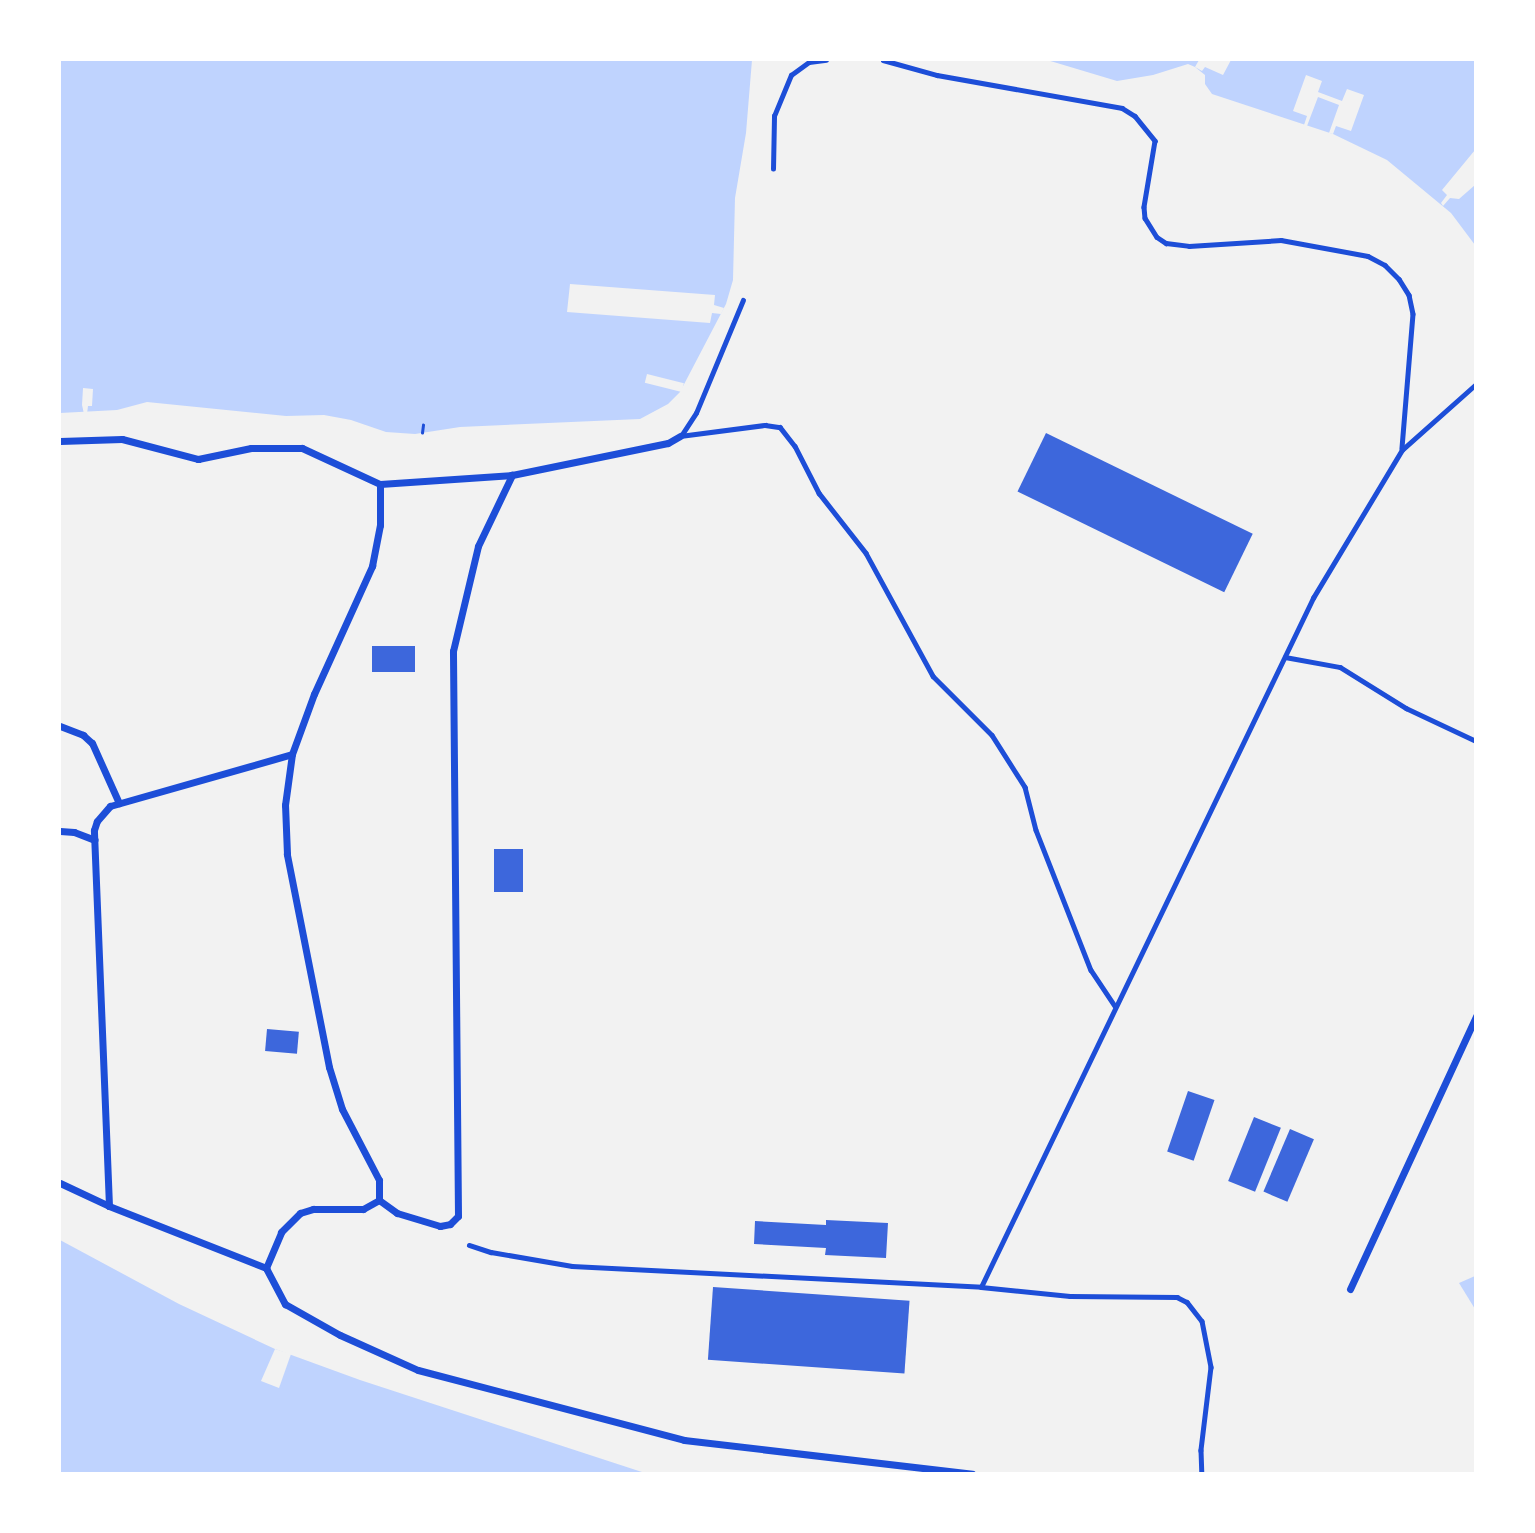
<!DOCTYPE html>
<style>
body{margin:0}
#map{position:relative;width:1535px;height:1533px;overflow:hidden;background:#f2f2f2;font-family:"Nunito Sans",sans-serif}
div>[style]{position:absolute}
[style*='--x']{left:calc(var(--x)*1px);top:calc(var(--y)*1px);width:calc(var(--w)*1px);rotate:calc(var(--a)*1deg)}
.water>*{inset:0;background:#bfd3fe}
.pier>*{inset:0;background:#f2f2f2;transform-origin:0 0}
.building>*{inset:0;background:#3d67dc;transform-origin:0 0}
.path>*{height:2.5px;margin:-1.25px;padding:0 1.25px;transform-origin:1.25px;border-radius:1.25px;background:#1d4ed8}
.service>*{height:4.5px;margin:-2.25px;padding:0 2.25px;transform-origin:2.25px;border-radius:2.25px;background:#1d4ed8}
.minor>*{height:7px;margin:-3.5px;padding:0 3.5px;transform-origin:3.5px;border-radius:3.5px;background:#1d4ed8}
span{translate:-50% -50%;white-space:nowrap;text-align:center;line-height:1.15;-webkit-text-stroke:7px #fff;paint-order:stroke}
.frame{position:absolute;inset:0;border:61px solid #fff;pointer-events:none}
</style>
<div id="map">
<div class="water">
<i style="clip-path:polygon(60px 60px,752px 60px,746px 133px,735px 198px,733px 280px,726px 304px,680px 392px,668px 404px,640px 419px,460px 427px,415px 434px,386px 432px,351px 420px,324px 415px,286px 416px,147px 402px,117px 410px,60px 413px)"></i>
<i style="clip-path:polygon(1047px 60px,1475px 60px,1475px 245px,1451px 213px,1387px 160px,1333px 134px,1212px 94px,1205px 84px,1205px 75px,1195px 67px,1188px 64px,1153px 75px,1117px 81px)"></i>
<i style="clip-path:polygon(60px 1240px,179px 1304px,275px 1349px,360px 1380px,645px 1473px,60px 1473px)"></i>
<i style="clip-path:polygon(1475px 1276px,1475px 1309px,1459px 1283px)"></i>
</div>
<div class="pier">
<i style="clip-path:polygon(1199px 60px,1231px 60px,1223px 75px,1205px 67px,1202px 71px,1195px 67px)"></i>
<i style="clip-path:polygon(1306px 75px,1322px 81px,1318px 92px,1342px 101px,1347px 89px,1364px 95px,1351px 131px,1336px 126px,1333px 134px,1329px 133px,1339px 105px,1318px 97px,1307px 126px,1304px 125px,1307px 116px,1293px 111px)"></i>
<i style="clip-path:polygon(1475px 150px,1475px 185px,1459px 199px,1450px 198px,1443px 206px,1441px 203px,1447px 195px,1442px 190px)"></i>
<i style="clip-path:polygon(570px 284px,715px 295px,714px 305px,724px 308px,721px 314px,712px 313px,710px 323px,567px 312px)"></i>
<i style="left:647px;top:374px;width:38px;height:9px;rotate:14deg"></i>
<i style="clip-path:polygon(83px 388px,93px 389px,92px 406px,88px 406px,87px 414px,84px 414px,82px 405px)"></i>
<i style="clip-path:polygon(275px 1349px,291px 1354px,279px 1388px,261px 1381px)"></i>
</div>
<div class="building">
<i style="left:1046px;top:433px;width:230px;height:65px;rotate:26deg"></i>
<i style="left:372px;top:646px;width:43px;height:26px"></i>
<i style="left:494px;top:849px;width:29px;height:43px"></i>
<i style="left:267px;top:1029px;width:32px;height:22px;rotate:5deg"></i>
<i style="left:1188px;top:1091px;width:28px;height:64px;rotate:19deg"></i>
<i style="left:1254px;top:1117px;width:29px;height:69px;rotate:22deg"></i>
<i style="left:1290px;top:1129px;width:26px;height:68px;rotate:23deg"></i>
<i style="clip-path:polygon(826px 1220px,888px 1223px,886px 1258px,825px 1255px,826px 1248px,754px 1244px,755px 1221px,826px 1225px)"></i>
<i style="left:713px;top:1287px;width:197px;height:73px;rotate:4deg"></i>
</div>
<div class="path">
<i style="--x:422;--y:433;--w:8;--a:-83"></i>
</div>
<div class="service">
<i style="--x:883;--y:60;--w:56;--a:15.5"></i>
<i style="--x:937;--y:75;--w:188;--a:10.1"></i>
<i style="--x:1122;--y:108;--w:15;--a:32"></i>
<i style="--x:1135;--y:116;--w:32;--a:51"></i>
<i style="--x:1155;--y:141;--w:67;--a:99.5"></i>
<i style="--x:1144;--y:207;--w:11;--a:85"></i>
<i style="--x:1145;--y:218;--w:22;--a:58"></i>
<i style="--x:1157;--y:237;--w:11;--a:34"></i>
<i style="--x:1166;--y:243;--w:23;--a:7"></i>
<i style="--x:1189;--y:246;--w:92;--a:-3.7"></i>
<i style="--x:1281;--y:240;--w:88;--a:10.4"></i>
<i style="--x:1368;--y:256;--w:19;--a:28"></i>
<i style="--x:1385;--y:265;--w:20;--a:45"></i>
<i style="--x:1399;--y:279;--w:19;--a:58"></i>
<i style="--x:1409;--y:295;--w:19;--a:78"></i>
<i style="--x:1413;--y:314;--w:135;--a:94.7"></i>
<i style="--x:773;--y:169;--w:53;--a:-88.9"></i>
<i style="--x:774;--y:116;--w:44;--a:-67.5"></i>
<i style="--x:791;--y:75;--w:22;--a:-36"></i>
<i style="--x:809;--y:62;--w:17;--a:-7"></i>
<i style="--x:680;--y:436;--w:86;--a:-7.4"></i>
<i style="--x:765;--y:425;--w:15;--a:8"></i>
<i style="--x:780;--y:427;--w:24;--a:52"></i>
<i style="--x:795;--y:446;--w:53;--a:62.9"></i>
<i style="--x:819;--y:493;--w:76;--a:51.9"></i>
<i style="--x:866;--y:553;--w:140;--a:61.4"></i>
<i style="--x:933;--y:676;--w:83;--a:45"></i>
<i style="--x:992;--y:735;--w:62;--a:57.6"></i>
<i style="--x:1025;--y:787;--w:44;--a:75.7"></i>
<i style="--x:1036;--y:830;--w:150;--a:68.6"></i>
<i style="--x:1091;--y:970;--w:43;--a:56.3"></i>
<i style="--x:681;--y:436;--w:27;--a:-57"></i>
<i style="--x:696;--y:413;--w:122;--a:-67.4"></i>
<i style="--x:1285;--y:657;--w:56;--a:10.3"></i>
<i style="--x:1340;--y:667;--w:78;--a:31.8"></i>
<i style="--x:1406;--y:708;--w:77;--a:25.2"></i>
<i style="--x:469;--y:1245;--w:23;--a:18"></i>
<i style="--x:491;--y:1252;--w:82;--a:9.8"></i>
<i style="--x:572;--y:1266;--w:410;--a:2.9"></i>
<i style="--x:981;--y:1287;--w:89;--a:5.8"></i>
<i style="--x:1070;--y:1296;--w:107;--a:0.5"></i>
<i style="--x:1177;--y:1297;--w:11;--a:27"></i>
<i style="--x:1187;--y:1302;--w:24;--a:52"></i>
<i style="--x:1202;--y:1321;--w:47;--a:78.9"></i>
<i style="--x:1211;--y:1367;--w:84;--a:96.9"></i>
<i style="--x:1201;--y:1450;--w:24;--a:88"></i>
<i style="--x:981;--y:1287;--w:765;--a:-64.27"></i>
<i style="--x:1313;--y:598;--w:173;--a:-59"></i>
<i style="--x:1402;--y:450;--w:99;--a:-41.7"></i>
</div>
<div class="minor">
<i style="--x:60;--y:441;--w:62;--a:-1.8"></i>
<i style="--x:122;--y:439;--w:79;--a:14.7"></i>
<i style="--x:198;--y:459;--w:54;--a:-11.7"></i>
<i style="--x:251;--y:448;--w:51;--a:0"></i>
<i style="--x:302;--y:448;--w:86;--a:24.8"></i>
<i style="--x:380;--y:484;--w:132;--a:-3.9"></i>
<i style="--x:512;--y:475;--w:159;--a:-11.6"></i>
<i style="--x:668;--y:443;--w:14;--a:-30"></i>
<i style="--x:60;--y:726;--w:25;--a:21"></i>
<i style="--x:83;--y:735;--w:12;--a:42"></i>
<i style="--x:92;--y:743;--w:66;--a:65.8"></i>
<i style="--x:60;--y:831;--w:14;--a:4"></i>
<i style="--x:74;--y:832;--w:22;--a:21"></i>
<i style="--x:60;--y:1183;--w:54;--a:25.1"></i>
<i style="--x:109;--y:1206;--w:169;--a:21.5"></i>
<i style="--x:379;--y:1200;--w:22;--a:36"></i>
<i style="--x:397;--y:1213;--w:45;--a:16.8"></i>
<i style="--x:440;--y:1226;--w:10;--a:-11"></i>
<i style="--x:450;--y:1224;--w:11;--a:-45"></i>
<i style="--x:458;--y:1216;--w:565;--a:-90.51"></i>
<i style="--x:453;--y:651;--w:108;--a:-76.6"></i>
<i style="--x:478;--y:546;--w:79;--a:-64.4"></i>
<i style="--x:379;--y:1200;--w:20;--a:-90"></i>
<i style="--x:379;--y:1180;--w:80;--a:-117.5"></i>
<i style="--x:342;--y:1109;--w:44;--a:-107.2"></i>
<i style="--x:329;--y:1067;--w:217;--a:-101.2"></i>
<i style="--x:287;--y:854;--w:49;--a:-92.3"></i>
<i style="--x:285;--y:805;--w:51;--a:-82.2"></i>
<i style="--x:292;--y:754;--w:64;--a:-69.9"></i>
<i style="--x:314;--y:694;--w:141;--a:-65.6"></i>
<i style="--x:372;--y:566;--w:42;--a:-79"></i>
<i style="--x:380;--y:525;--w:41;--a:-90"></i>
<i style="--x:109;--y:1206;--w:376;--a:-92.3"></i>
<i style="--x:94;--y:830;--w:9;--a:-72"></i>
<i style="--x:97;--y:821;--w:20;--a:-49"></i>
<i style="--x:110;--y:806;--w:189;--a:-15.9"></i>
<i style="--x:266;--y:1268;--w:41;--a:62.2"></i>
<i style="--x:285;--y:1304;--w:63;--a:29.4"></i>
<i style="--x:340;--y:1335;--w:85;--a:24.2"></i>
<i style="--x:418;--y:1370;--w:275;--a:14.7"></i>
<i style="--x:684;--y:1440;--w:290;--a:6.7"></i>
<i style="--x:266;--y:1268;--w:39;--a:-67"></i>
<i style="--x:281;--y:1232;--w:27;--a:-45"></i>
<i style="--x:300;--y:1213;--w:14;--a:-17"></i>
<i style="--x:313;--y:1209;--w:50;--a:0"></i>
<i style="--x:363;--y:1209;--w:18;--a:-29"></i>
<i style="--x:1350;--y:1289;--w:301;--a:-65.2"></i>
</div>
<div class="frame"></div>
</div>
